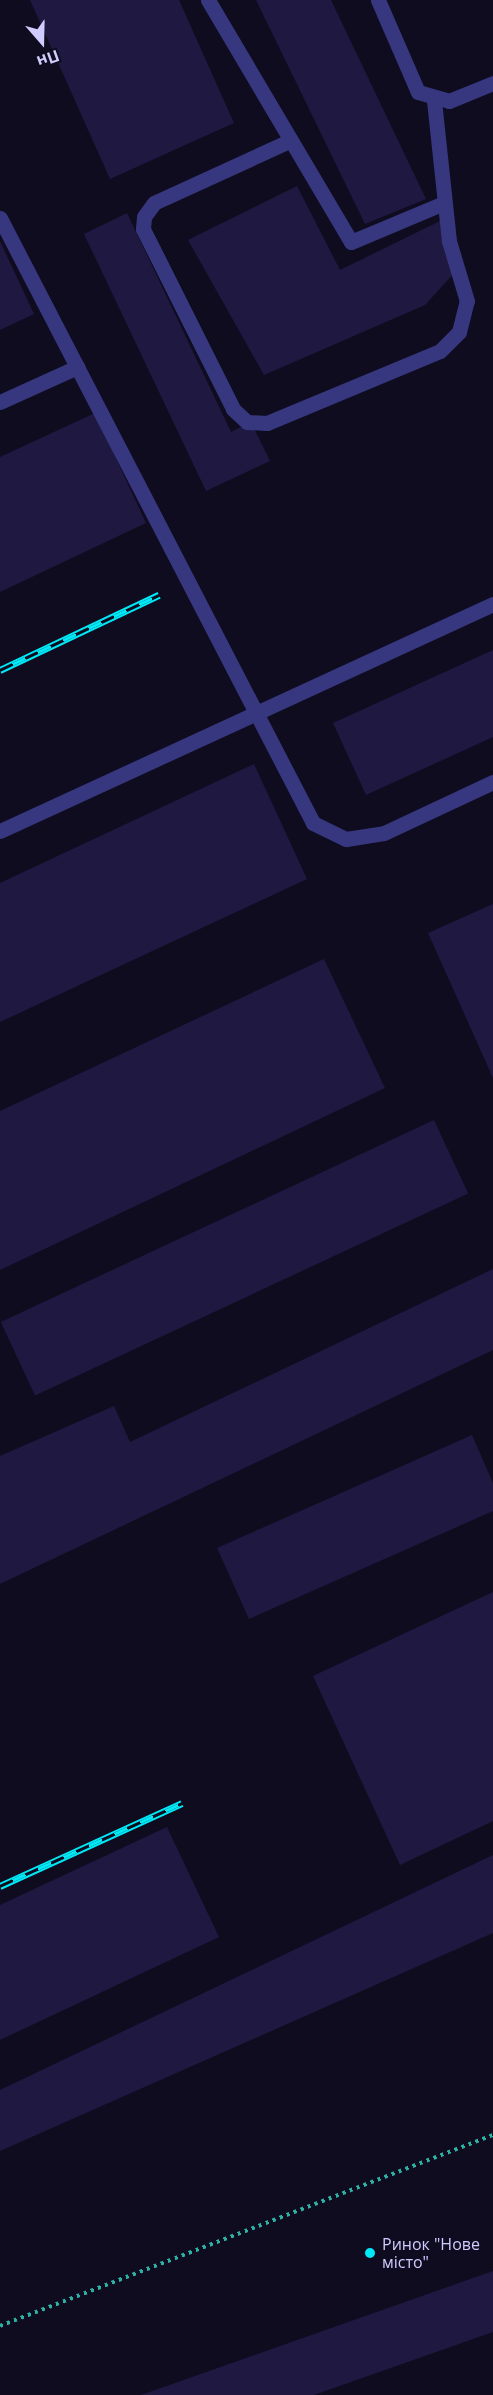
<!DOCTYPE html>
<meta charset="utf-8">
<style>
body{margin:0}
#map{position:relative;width:493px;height:2395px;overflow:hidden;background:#0f0c20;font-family:"Open Sans",sans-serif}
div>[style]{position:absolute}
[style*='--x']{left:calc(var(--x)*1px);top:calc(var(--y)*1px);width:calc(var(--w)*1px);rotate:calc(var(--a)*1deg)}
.building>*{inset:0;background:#1f1841;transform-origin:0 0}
.path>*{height:4px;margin-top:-2px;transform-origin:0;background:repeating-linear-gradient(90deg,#2cb2a4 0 3px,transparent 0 7.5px)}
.service>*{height:15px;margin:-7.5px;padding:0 7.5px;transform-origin:7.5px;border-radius:7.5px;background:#373780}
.rail>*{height:7px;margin-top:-3.5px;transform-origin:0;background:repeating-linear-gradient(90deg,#0f0c20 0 14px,#00e9f6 0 28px);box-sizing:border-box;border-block:2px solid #00e9f6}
.dots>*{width:16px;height:16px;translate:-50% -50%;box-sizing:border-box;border:3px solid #0f0c20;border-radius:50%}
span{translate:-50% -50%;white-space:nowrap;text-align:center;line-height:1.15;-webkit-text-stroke:4.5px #0f0c20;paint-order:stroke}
.poi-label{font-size:16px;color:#cfcbff}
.left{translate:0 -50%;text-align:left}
.north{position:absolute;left:12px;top:12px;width:60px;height:60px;-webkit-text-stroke:4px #0f0c20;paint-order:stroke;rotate:160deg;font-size:16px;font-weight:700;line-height:24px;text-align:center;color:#cfcbff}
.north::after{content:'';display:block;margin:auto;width:21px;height:27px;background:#cfcbff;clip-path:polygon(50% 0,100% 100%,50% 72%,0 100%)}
</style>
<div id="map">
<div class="building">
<i style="clip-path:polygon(30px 0,179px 0,234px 123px,110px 179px)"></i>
<i style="clip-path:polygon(256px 0,331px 0,426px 199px,365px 224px)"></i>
<i style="clip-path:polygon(297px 186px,340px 270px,440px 221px,457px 270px,425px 305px,264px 375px,188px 240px)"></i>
<i style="clip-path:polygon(127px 213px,231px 432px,251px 422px,270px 461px,206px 491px,84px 234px)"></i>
<i style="clip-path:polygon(0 241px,34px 314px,0 330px)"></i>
<i style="clip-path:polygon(95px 413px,146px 523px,0 592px,0 457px)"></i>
<i style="clip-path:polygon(493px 650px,493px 737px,366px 795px,333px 723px)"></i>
<i style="clip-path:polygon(254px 764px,307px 879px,0 1022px,0 883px)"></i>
<i style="clip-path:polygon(493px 904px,493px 1078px,428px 933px)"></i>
<i style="clip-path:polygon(324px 959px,385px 1088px,0 1270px,0 1111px)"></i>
<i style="left:434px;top:1120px;width:81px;height:478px;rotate:65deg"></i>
<i style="clip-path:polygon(493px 1269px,493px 1350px,0 1584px,0 1456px,114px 1406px,130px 1442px)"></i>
<i style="clip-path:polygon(472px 1435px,493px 1483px,493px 1511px,249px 1619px,217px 1548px)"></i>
<i style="clip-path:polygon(493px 1592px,493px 1821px,400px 1865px,313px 1676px)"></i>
<i style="clip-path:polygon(167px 1827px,219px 1937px,0 2040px,0 1905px)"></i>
<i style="clip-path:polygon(493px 1855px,493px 1933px,0 2151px,0 2090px)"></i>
<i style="clip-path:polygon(493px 2271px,493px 2332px,314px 2395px,141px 2395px)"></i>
</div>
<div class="path">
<i style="--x:0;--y:2326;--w:529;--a:-21.18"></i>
</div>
<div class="service">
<i style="--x:208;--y:0;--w:281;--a:59.4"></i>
<i style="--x:351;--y:242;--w:101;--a:-22.8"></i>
<i style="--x:378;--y:0;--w:100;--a:66.5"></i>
<i style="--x:418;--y:92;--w:32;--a:16"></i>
<i style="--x:449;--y:101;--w:48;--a:-22.2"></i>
<i style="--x:287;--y:142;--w:146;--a:155.4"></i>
<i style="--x:154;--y:203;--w:17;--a:126"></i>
<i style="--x:144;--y:217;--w:12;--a:95"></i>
<i style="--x:143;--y:229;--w:201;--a:63.4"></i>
<i style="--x:233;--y:409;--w:19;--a:43"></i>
<i style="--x:247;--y:422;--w:20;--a:3"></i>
<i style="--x:267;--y:423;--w:187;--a:-22.6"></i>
<i style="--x:440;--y:351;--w:27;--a:-45"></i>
<i style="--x:459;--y:332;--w:32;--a:-76"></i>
<i style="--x:467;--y:301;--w:63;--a:-106.7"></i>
<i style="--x:449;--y:241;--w:141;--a:-96.1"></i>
<i style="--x:0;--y:218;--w:681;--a:62.64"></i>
<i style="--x:313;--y:823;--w:37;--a:26"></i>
<i style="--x:346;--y:839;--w:38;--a:-9"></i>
<i style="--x:384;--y:833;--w:120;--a:-25.1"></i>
<i style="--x:0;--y:402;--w:85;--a:-24.4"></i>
<i style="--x:0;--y:831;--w:543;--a:-24.72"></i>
</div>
<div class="rail">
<i style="--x:0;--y:670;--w:176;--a:-25.3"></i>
<i style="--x:0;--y:1886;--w:200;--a:-24.5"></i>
</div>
<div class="dots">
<i style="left:370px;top:2253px;background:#00e9f6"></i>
</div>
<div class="poi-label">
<span class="left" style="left:382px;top:2253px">Ринок "Нове<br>місто"</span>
</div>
<div class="north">Пн</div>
</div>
